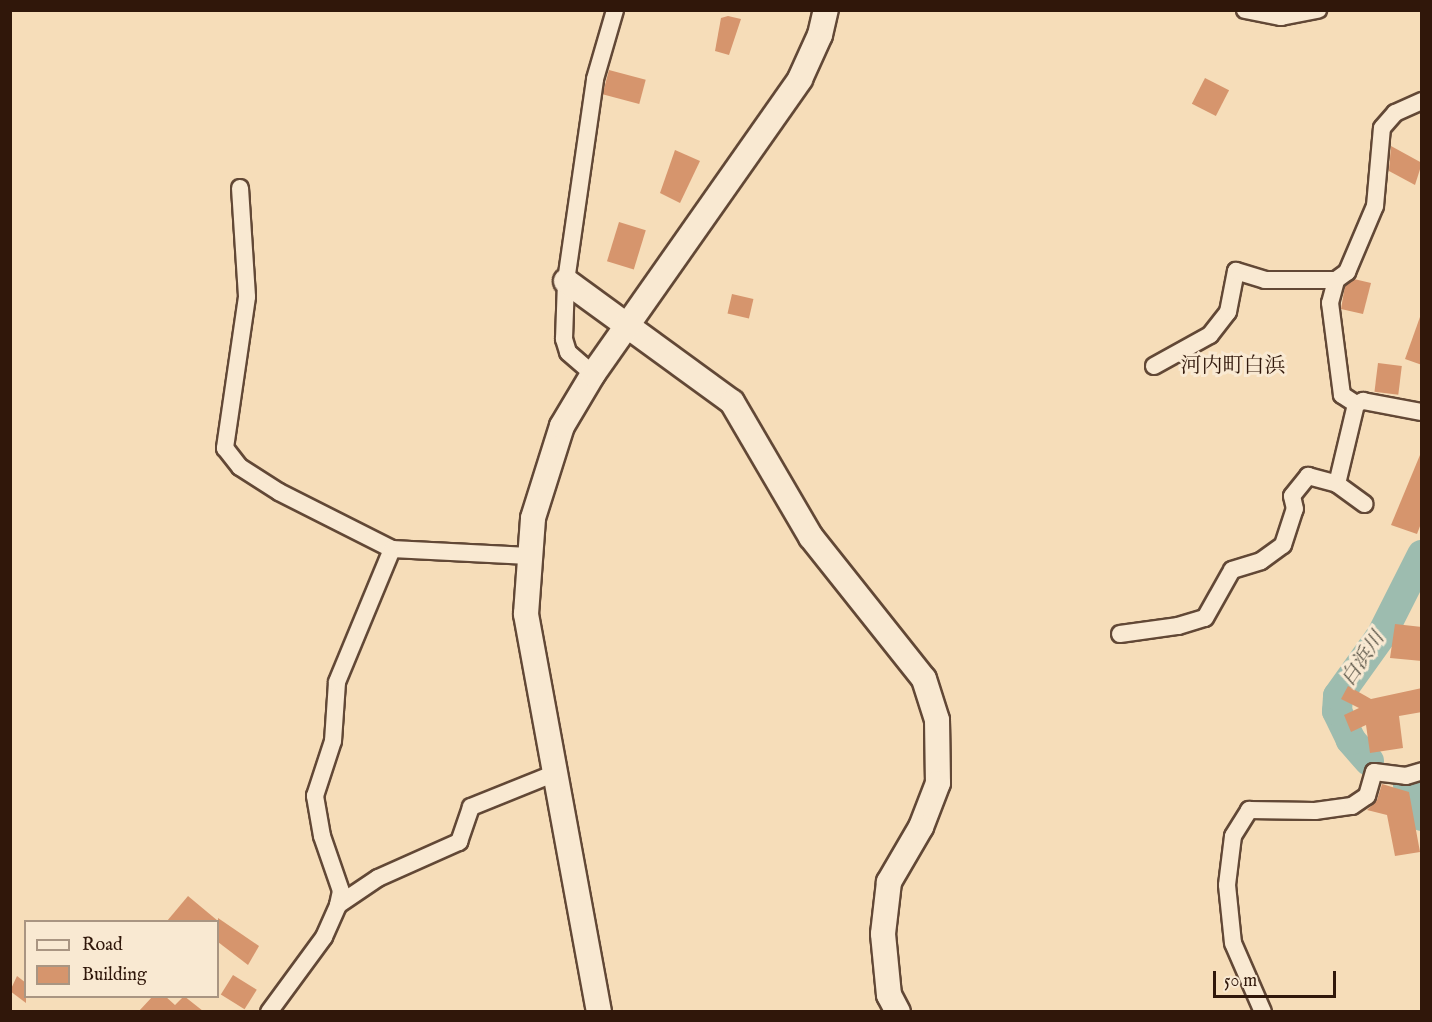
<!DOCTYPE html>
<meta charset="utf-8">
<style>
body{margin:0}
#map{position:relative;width:1432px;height:1022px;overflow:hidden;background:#f6ddb9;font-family:"IM FELL English","Noto Serif JP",serif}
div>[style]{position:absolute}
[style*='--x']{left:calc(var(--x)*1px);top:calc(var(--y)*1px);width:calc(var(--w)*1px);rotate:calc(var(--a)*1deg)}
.river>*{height:30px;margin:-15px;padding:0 15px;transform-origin:15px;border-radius:15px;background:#9dbcaf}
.building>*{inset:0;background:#d6956d;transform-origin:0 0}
.roads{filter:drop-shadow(2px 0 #624836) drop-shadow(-2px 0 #624836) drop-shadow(0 2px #624836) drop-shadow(0 -2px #624836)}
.street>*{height:16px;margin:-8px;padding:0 8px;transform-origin:8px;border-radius:8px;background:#f9e9d2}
.secondary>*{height:24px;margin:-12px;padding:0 12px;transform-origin:12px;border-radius:12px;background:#f9e9d2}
span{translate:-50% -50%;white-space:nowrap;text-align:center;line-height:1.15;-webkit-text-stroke:6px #f9e9d2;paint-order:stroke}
.water-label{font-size:20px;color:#565144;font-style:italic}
.quarter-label{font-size:21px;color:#30170a}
.frame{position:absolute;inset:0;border:12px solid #30170a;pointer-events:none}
.legend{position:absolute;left:24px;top:920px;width:195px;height:78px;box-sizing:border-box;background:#f9e9d2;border:2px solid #a99582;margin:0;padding:8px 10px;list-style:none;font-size:18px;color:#30170a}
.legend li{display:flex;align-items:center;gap:12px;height:30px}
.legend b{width:30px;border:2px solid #a99582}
.scale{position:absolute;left:1213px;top:971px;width:123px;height:27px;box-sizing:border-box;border:3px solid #30170a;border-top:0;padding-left:8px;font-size:18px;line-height:21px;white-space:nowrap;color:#30170a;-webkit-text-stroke:4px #f9e9d2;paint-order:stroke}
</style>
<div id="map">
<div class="river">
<i style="--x:1369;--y:761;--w:28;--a:-131"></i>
<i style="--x:1351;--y:740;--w:32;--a:-116"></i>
<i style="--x:1337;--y:711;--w:15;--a:-86"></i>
<i style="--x:1338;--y:696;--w:74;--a:-54.4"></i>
<i style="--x:1381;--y:636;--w:91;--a:-63.2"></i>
<i style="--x:1408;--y:785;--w:34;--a:66"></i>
</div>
<div class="building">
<i style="clip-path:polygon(728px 16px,741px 19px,729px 55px,715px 51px,721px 18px)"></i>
<i style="left:609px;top:70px;width:38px;height:25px;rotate:15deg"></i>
<i style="left:1205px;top:78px;width:27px;height:29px;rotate:27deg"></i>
<i style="clip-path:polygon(1391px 146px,1422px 163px,1415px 185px,1389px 171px)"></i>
<i style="clip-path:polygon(675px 150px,700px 161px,680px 203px,660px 193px)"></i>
<i style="left:619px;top:222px;width:28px;height:41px;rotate:17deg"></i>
<i style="clip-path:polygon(1354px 279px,1371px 283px,1363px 314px,1341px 309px,1345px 286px)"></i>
<i style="left:732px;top:294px;width:22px;height:20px;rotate:13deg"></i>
<i style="clip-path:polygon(1420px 317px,1422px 318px,1422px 365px,1405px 359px)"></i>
<i style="left:1378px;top:363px;width:24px;height:29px;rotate:7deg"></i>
<i style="clip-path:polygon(1420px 455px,1422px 521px,1417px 534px,1391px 525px)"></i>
<i style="clip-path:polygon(1395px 624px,1422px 627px,1422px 661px,1390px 658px)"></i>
<i style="clip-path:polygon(1348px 686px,1371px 699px,1422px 688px,1422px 712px,1399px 716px,1403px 748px,1370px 753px,1366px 725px,1351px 732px,1344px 715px,1359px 708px,1341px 699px)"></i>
<i style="clip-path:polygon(1382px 784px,1409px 792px,1420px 852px,1395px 856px,1387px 815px,1367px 810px,1377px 800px)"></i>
<i style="clip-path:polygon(188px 896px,218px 921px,167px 921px)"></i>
<i style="clip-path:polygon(218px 918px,259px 946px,248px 965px,218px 942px)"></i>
<i style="left:233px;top:975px;width:28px;height:23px;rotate:32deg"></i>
<i style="clip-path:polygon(17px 976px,26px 983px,26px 1003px,10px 991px)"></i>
<i style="clip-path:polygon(153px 996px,165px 996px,175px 1005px,184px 996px,203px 1011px,139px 1011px)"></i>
</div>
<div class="roads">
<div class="street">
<i style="--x:1245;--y:10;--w:37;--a:11"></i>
<i style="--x:1281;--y:17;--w:38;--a:-11"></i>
<i style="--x:240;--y:188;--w:109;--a:86.3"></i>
<i style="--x:247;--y:297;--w:153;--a:98.3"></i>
<i style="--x:225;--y:448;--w:24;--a:52"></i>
<i style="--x:240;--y:467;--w:46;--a:32.7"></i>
<i style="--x:279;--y:492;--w:127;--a:26.8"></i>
<i style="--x:392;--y:549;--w:137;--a:2.9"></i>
<i style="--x:1154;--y:366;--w:64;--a:-29"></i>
<i style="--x:1210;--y:335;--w:29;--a:-52"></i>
<i style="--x:1228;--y:312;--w:42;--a:-79"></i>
<i style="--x:1236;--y:271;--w:30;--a:17"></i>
<i style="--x:1265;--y:280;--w:71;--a:0"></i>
<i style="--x:593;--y:374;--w:33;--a:-139"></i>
<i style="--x:568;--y:352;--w:14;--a:-107"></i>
<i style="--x:564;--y:339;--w:58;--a:-88"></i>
<i style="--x:566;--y:281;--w:204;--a:-81.8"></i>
<i style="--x:595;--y:79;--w:72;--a:-73.8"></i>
<i style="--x:1356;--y:404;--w:8;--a:-23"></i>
<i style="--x:1363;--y:401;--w:60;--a:10.6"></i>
<i style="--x:1337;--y:484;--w:82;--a:-76.6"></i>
<i style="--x:1356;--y:404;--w:17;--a:-147"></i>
<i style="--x:1342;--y:395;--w:93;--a:-97.4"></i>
<i style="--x:1330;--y:303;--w:24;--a:-75"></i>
<i style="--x:1336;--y:280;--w:14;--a:-36"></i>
<i style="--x:1347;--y:272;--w:72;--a:-67"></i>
<i style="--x:1375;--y:206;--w:78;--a:-84.9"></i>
<i style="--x:1382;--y:128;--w:20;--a:-49"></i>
<i style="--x:1395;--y:113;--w:30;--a:-24"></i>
<i style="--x:1120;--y:634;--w:59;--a:-7.9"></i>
<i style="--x:1178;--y:626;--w:28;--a:-17"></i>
<i style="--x:1205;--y:618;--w:55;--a:-60.6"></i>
<i style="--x:1232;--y:570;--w:30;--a:-17"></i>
<i style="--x:1261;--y:561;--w:27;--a:-36"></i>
<i style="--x:1283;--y:545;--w:38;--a:-72"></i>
<i style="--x:1295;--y:509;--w:13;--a:-103"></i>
<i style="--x:1292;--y:496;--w:26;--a:-51"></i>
<i style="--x:1308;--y:476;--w:30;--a:15"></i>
<i style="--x:1337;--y:484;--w:34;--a:36"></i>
<i style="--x:338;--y:905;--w:48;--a:-34"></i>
<i style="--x:378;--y:878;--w:89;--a:-24"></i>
<i style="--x:459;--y:842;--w:37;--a:-71"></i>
<i style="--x:471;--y:807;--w:88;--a:-21.9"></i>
<i style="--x:269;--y:1012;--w:93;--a:-53.7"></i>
<i style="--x:324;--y:937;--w:35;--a:-66"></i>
<i style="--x:338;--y:905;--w:14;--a:-78"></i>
<i style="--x:341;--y:891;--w:58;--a:-109.1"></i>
<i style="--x:322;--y:836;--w:41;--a:-99.9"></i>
<i style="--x:315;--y:796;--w:58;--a:-71.9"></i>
<i style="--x:333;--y:741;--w:59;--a:-86.1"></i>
<i style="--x:337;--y:682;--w:144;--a:-67.5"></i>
<i style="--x:1263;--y:1012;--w:75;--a:-113.5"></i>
<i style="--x:1233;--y:943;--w:58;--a:-95.9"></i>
<i style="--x:1227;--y:885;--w:49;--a:-83"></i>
<i style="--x:1233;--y:836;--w:31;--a:-58"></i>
<i style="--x:1249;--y:810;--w:66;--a:0.9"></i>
<i style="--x:1315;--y:811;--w:37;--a:-8"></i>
<i style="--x:1352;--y:806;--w:18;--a:-34"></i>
<i style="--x:1367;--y:796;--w:25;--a:-74"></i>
<i style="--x:1374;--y:772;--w:32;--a:7"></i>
<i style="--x:1406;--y:776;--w:17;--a:-17"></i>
</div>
<div class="secondary">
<i style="--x:566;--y:281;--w:205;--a:36.1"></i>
<i style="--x:732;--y:402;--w:156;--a:59.7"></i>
<i style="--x:811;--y:537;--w:181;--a:51.5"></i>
<i style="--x:924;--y:679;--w:43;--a:72.4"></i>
<i style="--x:937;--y:720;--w:63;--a:89.1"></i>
<i style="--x:938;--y:783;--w:47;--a:111.1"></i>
<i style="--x:921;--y:827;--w:64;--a:120.2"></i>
<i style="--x:889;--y:882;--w:52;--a:96.6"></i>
<i style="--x:883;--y:934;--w:61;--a:84.4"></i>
<i style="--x:889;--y:995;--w:19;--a:62"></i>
<i style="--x:599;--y:1012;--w:405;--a:-100.4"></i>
<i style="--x:526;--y:614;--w:96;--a:-85.8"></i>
<i style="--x:533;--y:518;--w:96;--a:-72.5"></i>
<i style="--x:562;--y:426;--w:61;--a:-59.2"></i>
<i style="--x:593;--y:374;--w:360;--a:-54.9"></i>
<i style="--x:800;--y:79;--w:48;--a:-65.6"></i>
<i style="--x:820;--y:35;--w:26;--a:-77"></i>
</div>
</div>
<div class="water-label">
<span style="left:1363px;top:659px;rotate:-56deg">白浜川</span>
</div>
<div class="quarter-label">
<span style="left:1233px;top:367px">河内町白浜</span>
</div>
<div class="frame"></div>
<ul class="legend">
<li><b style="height:8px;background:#f9e9d2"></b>Road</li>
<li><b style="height:16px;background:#d6956d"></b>Building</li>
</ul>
<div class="scale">50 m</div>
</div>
